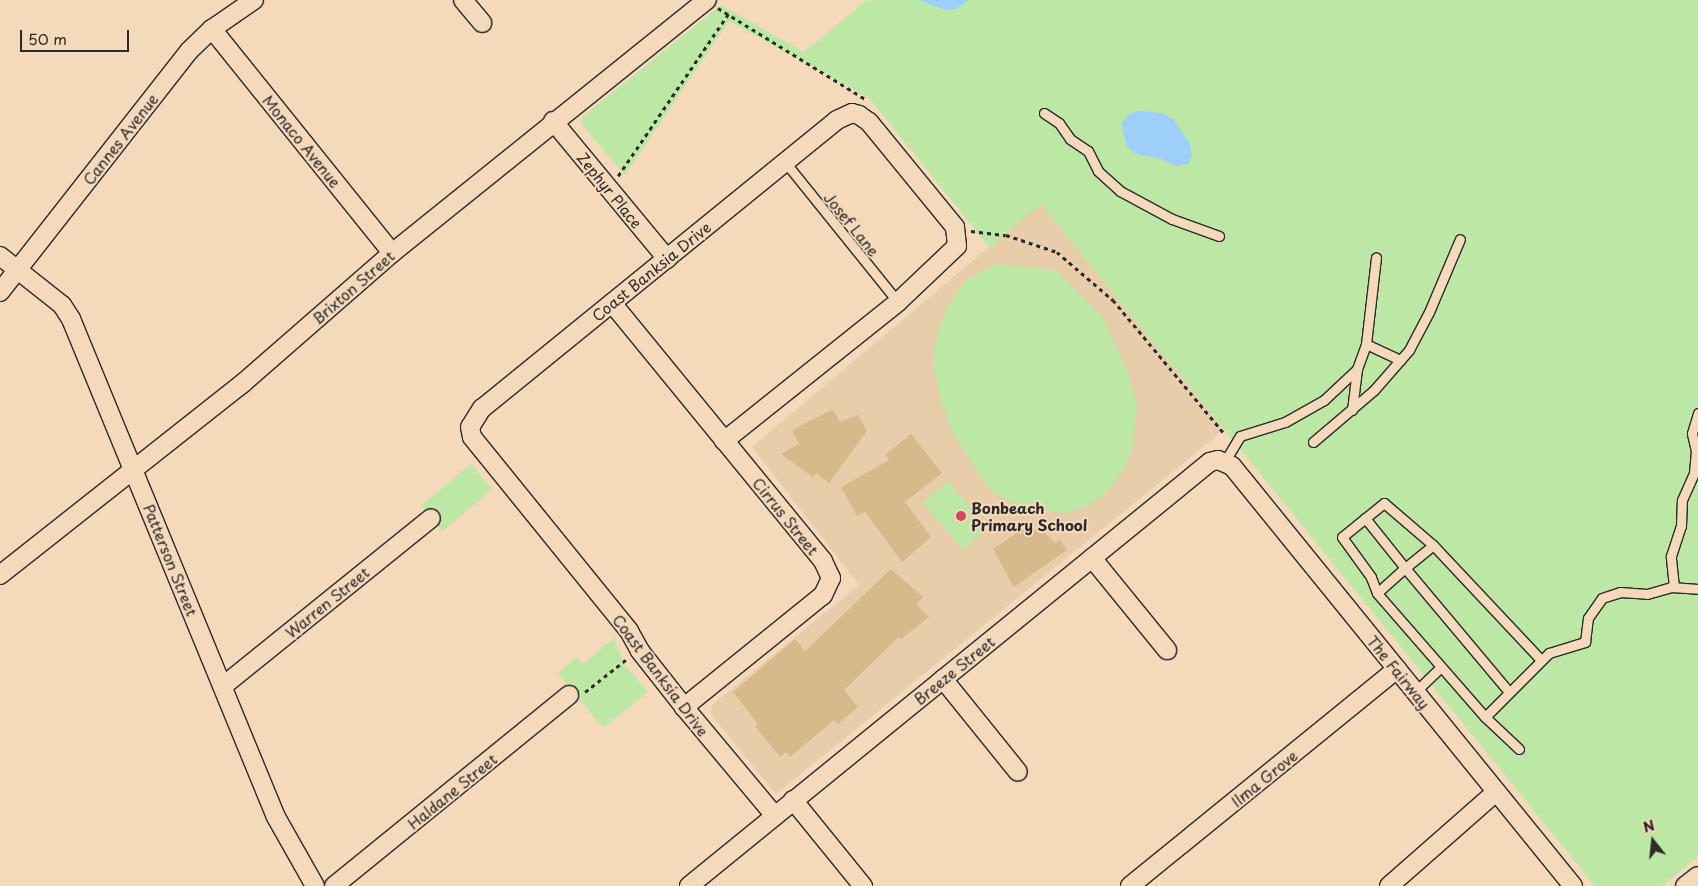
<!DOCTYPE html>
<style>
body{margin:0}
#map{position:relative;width:1698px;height:886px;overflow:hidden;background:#f4d9bb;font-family:"Playpen Sans",sans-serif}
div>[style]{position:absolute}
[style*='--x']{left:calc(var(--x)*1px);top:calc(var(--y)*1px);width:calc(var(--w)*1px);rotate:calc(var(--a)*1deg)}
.built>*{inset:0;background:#e7cdaa}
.green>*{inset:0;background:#bde7a4;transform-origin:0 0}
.water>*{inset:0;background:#9ecffa}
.building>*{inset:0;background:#d7ba8b}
.path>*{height:2.5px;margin-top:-1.25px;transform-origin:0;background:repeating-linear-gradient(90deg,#2b2b2b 0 4px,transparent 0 8px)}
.roads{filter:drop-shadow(1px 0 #2b2b2b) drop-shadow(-1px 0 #2b2b2b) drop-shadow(0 1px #2b2b2b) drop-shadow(0 -1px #2b2b2b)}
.lane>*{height:9px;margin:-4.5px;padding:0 4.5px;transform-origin:4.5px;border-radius:4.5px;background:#f4d9bb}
.street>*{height:18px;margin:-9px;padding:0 9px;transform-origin:9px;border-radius:9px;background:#f4d9bb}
.dots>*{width:14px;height:14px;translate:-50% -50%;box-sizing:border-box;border:2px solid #f4d9bb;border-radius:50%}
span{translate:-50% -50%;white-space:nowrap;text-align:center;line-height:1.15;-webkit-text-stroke:4px #f4d9bb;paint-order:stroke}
.street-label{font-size:15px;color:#2b2b2b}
.poi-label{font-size:15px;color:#2b2b2b;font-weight:700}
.left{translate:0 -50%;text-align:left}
.north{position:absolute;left:1628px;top:816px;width:50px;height:50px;-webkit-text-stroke:4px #f4d9bb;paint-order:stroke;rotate:344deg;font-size:14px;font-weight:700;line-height:20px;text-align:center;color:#2b2b2b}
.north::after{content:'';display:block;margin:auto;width:18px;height:22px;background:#2b2b2b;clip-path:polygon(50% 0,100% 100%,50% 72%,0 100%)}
.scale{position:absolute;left:20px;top:30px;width:109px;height:22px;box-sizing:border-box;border:2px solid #2b2b2b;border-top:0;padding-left:6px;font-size:15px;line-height:18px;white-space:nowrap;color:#2b2b2b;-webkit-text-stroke:4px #f4d9bb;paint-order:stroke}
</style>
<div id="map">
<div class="built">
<i style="clip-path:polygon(1041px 203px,1224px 430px,776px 794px,711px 715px,712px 705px,859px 585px,752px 447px)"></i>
</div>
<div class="green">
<i style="clip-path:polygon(867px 0,1698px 0,1698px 857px,1662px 886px,1595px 886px,1041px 204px,990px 248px,869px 98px,729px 21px,625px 175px,582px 125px,582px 117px,721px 5px,804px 52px)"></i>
<i style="clip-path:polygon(997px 264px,1055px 270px,1102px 316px,1128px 372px,1137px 407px,1133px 445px,1125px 467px,1112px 487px,1090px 505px,1066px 513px,1021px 509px,993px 491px,981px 477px,953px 433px,940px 399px,933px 361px,938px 330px,950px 303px,967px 279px)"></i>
<i style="left:471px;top:464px;width:33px;height:65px;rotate:50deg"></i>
<i style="left:948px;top:481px;width:62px;height:33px;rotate:50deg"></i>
<i style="clip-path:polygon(614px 638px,624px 664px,648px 692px,603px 728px,558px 673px,577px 657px,583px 664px)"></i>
</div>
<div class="water">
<i style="clip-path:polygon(919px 0,969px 0,956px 9px,945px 10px)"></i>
<i style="clip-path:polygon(1137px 111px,1162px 113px,1174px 120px,1190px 144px,1192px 155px,1189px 164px,1177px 166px,1158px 158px,1136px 154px,1127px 147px,1121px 124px,1128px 115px)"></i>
</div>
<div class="building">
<i style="clip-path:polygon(833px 409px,840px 422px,858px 415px,867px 431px,829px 483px,816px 473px,813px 477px,781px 454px,799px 444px,792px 430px)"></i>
<i style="clip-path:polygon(911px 434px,942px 473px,905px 502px,931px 537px,902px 562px,865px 512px,857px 516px,841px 487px,889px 460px,885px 455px)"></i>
<i style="clip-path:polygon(1027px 526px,1031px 533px,1039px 527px,1055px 543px,1060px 540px,1067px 550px,1014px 587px,993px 549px)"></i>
<i style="clip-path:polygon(891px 569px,923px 597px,916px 604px,929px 617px,901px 639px,899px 637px,844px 690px,858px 707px,838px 724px,834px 720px,790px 757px,786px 752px,780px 757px,755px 726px,758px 724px,733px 692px,795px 639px,805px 651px)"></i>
</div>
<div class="path">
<i style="--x:718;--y:8;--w:175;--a:31.7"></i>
<i style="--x:618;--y:176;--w:196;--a:-55.8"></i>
<i style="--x:971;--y:231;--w:35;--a:7"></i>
<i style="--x:1006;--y:235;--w:54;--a:18.4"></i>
<i style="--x:1057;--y:252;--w:74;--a:40.6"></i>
<i style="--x:1113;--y:300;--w:172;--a:50.2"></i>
<i style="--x:585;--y:692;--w:55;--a:-38.3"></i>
</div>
<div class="roads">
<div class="lane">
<i style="--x:1044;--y:113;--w:18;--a:34"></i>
<i style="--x:1059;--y:123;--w:19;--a:55"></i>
<i style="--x:1070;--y:139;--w:22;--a:34"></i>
<i style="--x:1088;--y:151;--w:22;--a:63"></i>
<i style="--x:1098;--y:171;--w:30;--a:42"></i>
<i style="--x:1120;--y:191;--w:59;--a:28.3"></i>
<i style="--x:1172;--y:219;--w:50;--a:19.9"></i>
<i style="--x:785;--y:162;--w:180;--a:51.1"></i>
<i style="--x:1366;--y:344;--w:38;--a:25"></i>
<i style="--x:1352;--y:410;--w:41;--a:-83"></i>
<i style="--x:1357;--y:369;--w:27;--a:-70"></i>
<i style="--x:1366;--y:344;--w:87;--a:-83.4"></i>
<i style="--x:1313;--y:442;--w:80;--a:-40.4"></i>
<i style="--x:1374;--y:390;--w:53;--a:-48.8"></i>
<i style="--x:1409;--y:350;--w:43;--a:-62.2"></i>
<i style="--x:1429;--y:312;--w:79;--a:-67"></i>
<i style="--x:1225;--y:461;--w:29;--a:-59"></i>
<i style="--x:1240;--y:436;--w:47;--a:-17.3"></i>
<i style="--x:1285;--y:422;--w:45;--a:-29.4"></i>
<i style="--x:1324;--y:400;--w:45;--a:-43.2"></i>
<i style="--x:1365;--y:518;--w:64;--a:51.3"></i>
<i style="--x:1405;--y:568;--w:36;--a:-39"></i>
<i style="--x:1674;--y:587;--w:31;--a:-96"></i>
<i style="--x:1671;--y:556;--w:32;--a:-72"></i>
<i style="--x:1681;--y:526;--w:26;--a:-88"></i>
<i style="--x:1682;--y:500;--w:30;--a:-66"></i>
<i style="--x:1694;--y:473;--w:22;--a:-85"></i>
<i style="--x:1696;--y:451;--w:18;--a:-103"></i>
<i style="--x:1692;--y:433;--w:21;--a:-73"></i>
<i style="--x:1377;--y:593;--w:38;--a:-42"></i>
<i style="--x:1405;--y:568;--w:162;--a:50"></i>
<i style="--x:1415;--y:692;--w:36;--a:-44"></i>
<i style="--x:1485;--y:717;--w:91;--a:-45"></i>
<i style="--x:1549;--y:653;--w:38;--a:-17"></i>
<i style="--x:1585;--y:642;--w:24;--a:-83"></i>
<i style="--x:1588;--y:618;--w:24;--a:-55"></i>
<i style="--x:1602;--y:598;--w:19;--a:-18"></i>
<i style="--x:1620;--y:592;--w:27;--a:4"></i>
<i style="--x:1647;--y:594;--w:25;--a:-16"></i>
<i style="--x:1671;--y:587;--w:27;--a:4"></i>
<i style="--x:1519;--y:749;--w:47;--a:-136.7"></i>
<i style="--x:1485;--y:717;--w:164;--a:-131.1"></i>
<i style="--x:1377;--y:593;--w:17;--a:-111"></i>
<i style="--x:1371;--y:577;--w:49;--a:-125.9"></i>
<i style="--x:1342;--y:537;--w:54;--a:-39"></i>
<i style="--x:1384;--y:503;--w:65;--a:40.6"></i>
<i style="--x:1433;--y:545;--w:158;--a:46.8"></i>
</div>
<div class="street">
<i style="--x:463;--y:0;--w:30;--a:50"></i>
<i style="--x:212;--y:29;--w:287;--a:51.2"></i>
<i style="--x:553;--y:121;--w:179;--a:50.4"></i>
<i style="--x:0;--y:256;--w:79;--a:38.3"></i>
<i style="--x:62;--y:305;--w:17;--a:57"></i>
<i style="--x:71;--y:319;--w:539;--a:67.63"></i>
<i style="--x:276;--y:817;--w:79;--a:60.5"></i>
<i style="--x:0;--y:292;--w:306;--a:-51.9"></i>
<i style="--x:189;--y:51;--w:32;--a:-44"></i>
<i style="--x:212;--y:29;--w:51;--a:-34.6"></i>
<i style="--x:612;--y:303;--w:333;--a:50.7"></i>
<i style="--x:823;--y:561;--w:19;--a:65"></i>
<i style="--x:831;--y:578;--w:19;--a:115"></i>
<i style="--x:823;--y:595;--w:179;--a:141.1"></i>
<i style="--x:724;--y:441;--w:223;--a:-38.6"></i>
<i style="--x:898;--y:302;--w:81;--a:-43.5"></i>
<i style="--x:957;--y:246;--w:19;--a:-96"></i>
<i style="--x:955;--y:227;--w:136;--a:-129.3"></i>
<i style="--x:869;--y:122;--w:12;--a:-145"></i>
<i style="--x:859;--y:115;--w:7;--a:-164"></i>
<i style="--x:852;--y:113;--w:17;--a:155"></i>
<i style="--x:837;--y:120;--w:457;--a:140.9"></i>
<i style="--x:482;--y:408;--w:22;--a:122"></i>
<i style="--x:470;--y:427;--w:10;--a:79"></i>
<i style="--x:472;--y:437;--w:250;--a:51"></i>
<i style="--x:629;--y:631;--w:23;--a:61"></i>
<i style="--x:640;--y:651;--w:71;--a:51.8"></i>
<i style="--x:684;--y:707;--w:142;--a:50.1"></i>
<i style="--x:1092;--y:558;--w:119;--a:50.8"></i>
<i style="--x:0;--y:575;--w:310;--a:-38.3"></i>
<i style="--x:243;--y:383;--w:198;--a:-41.1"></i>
<i style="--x:392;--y:253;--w:404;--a:-38.8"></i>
<i style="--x:943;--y:679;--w:119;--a:51.1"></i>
<i style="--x:223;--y:686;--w:267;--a:-38.9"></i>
<i style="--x:793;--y:800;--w:111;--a:50.9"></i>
<i style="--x:334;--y:886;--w:303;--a:-39.1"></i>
<i style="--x:689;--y:886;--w:672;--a:-39.14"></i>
<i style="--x:1210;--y:462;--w:8;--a:-14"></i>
<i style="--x:1218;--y:460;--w:15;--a:23"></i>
<i style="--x:1232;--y:466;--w:541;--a:50.93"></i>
<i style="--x:1130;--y:886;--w:344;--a:-39.1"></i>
<i style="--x:1389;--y:886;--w:142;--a:-41.3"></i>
<i style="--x:1685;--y:886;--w:16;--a:-38"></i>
</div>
</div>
<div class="dots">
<i style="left:961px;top:516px;background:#d1495b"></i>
</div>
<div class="street-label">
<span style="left:120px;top:139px;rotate:-52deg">Cannes Avenue</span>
<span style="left:302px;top:141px;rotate:51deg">Monaco Avenue</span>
<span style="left:610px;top:190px;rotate:51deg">Zephyr Place</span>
<span style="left:852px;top:224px;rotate:51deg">Josef Lane</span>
<span style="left:651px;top:271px;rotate:-39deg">Coast Banksia Drive</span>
<span style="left:353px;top:287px;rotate:-41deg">Brixton Street</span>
<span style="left:786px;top:516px;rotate:51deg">Cirrus Street</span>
<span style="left:171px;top:560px;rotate:68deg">Patterson Street</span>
<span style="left:327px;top:602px;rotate:-39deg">Warren Street</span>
<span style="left:954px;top:670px;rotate:-39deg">Breeze Street</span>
<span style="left:1399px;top:672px;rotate:51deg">The Fairway</span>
<span style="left:661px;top:675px;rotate:53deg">Coast Banksia Drive</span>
<span style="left:1264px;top:778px;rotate:-39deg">Ilma Grove</span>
<span style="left:452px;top:791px;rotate:-39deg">Haldane Street</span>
</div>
<div class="poi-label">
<span class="left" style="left:971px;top:516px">Bonbeach<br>Primary School</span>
</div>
<div class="north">N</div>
<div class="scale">50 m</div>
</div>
